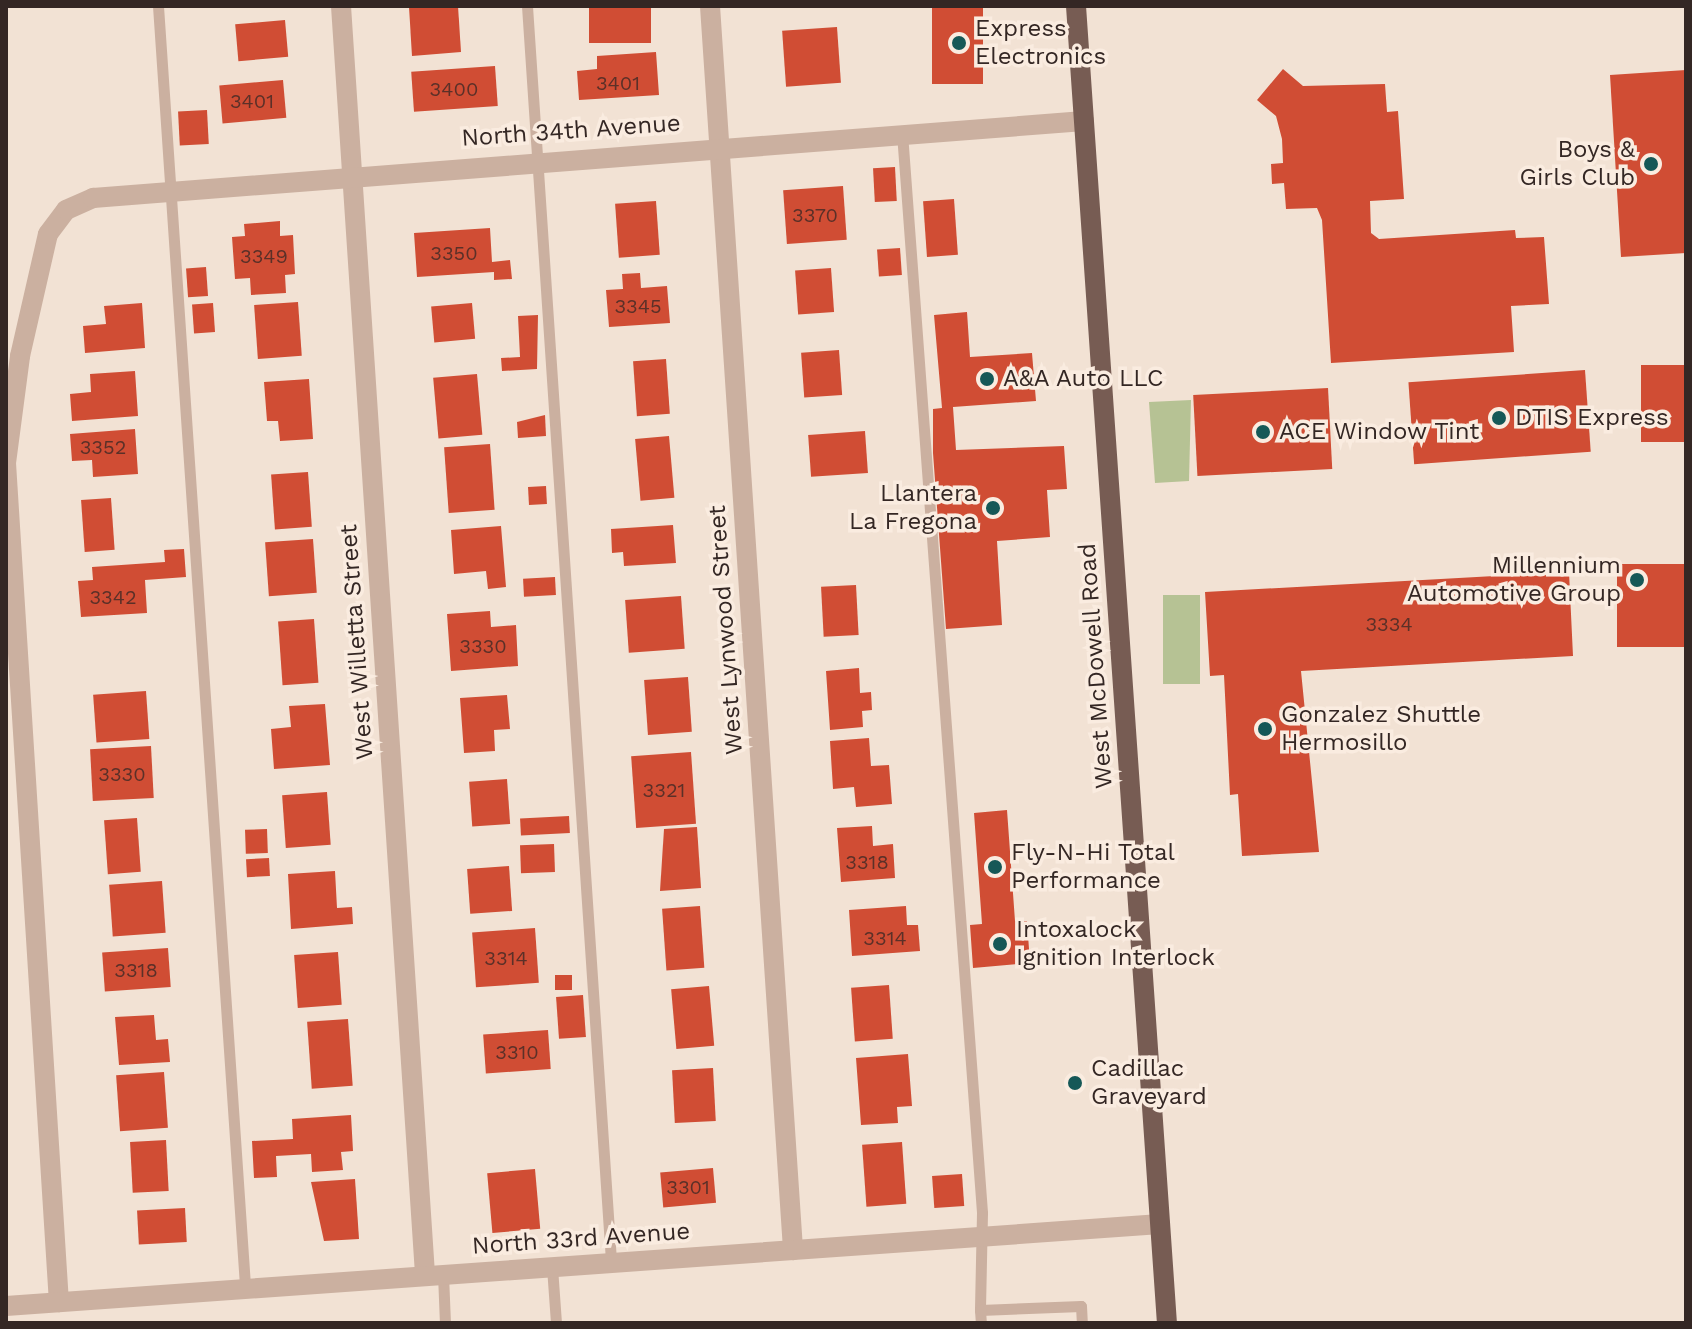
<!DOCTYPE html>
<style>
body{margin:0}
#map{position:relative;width:1692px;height:1329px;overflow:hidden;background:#f2e2d4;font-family:"Work Sans",sans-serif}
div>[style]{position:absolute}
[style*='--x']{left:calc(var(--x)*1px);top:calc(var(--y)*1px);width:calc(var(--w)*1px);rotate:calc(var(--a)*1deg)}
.green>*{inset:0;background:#b6c294;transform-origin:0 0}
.building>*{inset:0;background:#d04d34;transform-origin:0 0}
.service>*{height:11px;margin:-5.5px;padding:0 5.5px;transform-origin:5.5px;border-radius:5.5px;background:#cbb0a0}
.minor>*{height:20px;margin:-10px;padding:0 10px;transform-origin:10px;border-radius:10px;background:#cbb0a0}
.primary>*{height:20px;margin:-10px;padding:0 10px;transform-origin:10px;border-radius:10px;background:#775c53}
.dots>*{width:22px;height:22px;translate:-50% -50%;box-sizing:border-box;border:4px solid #faece0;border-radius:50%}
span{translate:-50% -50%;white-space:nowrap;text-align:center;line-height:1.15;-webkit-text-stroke:7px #faece0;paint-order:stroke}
.number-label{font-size:20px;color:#5b3028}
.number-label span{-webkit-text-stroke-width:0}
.poi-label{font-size:24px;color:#342724}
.left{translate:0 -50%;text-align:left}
.right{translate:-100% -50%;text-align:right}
.street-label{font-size:24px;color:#342724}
.frame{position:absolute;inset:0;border:8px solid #342724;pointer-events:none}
</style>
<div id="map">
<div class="green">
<i style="clip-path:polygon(1191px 400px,1189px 481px,1155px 483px,1149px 402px)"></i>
<i style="left:1163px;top:595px;width:37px;height:89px"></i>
</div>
<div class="building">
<i style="clip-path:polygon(418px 6px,458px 6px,461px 52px,412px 56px,409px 7px)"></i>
<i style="left:589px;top:6px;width:62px;height:37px"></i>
<i style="left:932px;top:6px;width:51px;height:78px"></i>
<i style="left:285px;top:20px;width:37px;height:50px;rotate:85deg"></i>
<i style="left:837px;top:27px;width:56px;height:55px;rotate:86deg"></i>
<i style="clip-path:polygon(656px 52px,659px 95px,579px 100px,577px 71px,597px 69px,597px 56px)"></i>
<i style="left:495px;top:66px;width:40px;height:84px;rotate:86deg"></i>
<i style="clip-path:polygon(1283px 69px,1303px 86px,1385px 84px,1387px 112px,1398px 111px,1404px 199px,1370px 201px,1371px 233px,1379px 239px,1515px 230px,1516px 238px,1544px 237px,1549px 304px,1511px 306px,1514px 352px,1331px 363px,1322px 220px,1317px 208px,1286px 209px,1284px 183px,1272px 184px,1271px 164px,1283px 163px,1282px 139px,1276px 116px,1257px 100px)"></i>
<i style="clip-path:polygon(1686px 70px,1686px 253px,1621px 257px,1610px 75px)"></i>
<i style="left:283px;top:80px;width:38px;height:64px;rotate:85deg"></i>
<i style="left:207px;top:110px;width:34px;height:29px;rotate:87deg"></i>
<i style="left:895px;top:167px;width:34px;height:22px;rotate:87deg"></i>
<i style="left:843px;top:186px;width:54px;height:60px;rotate:86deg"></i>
<i style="left:954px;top:199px;width:56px;height:31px;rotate:86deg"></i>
<i style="left:656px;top:201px;width:54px;height:41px;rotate:86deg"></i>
<i style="clip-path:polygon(280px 221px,280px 236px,293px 235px,295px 274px,285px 275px,286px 293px,251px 295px,250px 278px,235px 279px,232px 237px,245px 236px,244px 224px)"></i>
<i style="clip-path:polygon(490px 228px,492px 262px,510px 260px,512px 279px,494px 280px,494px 272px,417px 277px,414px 233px)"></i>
<i style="left:900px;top:248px;width:27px;height:23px;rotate:86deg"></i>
<i style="left:206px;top:267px;width:29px;height:20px;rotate:86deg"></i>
<i style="left:831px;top:268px;width:44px;height:36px;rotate:86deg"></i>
<i style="clip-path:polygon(640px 273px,641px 288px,667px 286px,670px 323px,609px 327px,606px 290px,623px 289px,622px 274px)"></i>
<i style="left:298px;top:302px;width:54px;height:44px;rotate:86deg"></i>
<i style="clip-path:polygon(142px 303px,145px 348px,85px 353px,83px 326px,106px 324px,104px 306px)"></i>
<i style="left:213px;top:303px;width:29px;height:21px;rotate:86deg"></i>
<i style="left:472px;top:303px;width:36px;height:41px;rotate:85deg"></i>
<i style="clip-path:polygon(967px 312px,970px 357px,1032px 353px,1036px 401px,953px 407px,956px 450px,1064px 446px,1067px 489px,1047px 490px,1050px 537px,997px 541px,1002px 625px,946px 629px,933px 453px,933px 409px,942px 408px,934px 315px)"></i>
<i style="clip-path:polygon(538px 315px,537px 369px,502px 371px,501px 358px,520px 357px,518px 316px)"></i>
<i style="left:839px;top:350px;width:45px;height:38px;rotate:86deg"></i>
<i style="left:666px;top:359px;width:55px;height:33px;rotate:86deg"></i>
<i style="left:1686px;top:365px;width:77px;height:45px;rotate:90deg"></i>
<i style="left:1585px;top:370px;width:82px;height:177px;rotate:86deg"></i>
<i style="clip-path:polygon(135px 371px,138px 416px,72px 421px,70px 394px,91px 392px,90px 374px)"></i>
<i style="left:477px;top:374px;width:61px;height:44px;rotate:85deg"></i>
<i style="clip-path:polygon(309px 379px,313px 439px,280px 441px,278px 421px,267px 421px,264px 382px)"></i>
<i style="left:1328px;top:388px;width:81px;height:135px;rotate:87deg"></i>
<i style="clip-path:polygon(545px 415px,546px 436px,518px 438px,517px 422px)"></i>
<i style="clip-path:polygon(135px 429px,138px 474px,93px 477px,92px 460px,72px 461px,70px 434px)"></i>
<i style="left:865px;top:431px;width:42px;height:57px;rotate:86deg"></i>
<i style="left:669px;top:436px;width:62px;height:34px;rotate:85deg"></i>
<i style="left:490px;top:444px;width:66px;height:46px;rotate:86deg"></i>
<i style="left:308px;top:472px;width:55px;height:37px;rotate:86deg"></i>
<i style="left:546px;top:486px;width:18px;height:18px;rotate:87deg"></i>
<i style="left:111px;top:498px;width:52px;height:30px;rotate:86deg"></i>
<i style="clip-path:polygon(673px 525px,676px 563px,624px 566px,623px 552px,612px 553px,611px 529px)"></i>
<i style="clip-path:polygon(501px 526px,506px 587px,488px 589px,486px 571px,454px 574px,451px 530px)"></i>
<i style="left:313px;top:539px;width:54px;height:48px;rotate:86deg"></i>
<i style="clip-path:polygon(184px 549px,186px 577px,145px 580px,147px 613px,81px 617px,78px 581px,93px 580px,92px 567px,165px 562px,164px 550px)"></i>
<i style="left:1686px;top:564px;width:83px;height:69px;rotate:90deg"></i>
<i style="clip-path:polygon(1569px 572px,1573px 656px,1301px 671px,1319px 852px,1242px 856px,1238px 794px,1230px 795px,1224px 675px,1210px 676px,1205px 592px)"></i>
<i style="left:555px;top:577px;width:18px;height:32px;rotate:87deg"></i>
<i style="left:856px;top:585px;width:50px;height:35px;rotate:87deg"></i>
<i style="left:681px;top:596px;width:53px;height:56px;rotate:86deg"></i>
<i style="clip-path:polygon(490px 611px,491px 627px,516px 625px,518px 666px,451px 671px,447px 614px)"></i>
<i style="left:314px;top:619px;width:64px;height:36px;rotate:86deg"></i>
<i style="clip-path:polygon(859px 668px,860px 693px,871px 692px,872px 710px,862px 711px,863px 727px,830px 730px,826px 671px)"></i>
<i style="left:688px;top:677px;width:55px;height:44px;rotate:86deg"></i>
<i style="left:146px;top:691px;width:48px;height:53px;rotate:86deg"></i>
<i style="clip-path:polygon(507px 695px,510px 729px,494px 730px,495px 751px,464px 753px,460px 698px)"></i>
<i style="clip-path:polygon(325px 704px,330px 765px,274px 769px,271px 729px,291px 727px,289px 706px)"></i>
<i style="clip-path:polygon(869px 738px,871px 766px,889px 765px,892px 804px,856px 807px,854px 787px,833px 789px,830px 741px)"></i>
<i style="left:151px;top:746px;width:52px;height:61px;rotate:87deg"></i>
<i style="left:691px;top:752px;width:72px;height:60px;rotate:86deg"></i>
<i style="left:507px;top:779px;width:45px;height:38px;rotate:86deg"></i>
<i style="left:327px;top:792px;width:53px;height:45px;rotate:86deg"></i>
<i style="clip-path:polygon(1007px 810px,1015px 921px,1027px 921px,1030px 963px,973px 968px,970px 925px,982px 924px,974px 813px)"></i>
<i style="left:569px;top:816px;width:17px;height:49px;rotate:87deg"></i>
<i style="left:137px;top:818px;width:54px;height:33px;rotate:86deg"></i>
<i style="clip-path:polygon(872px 826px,873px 846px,893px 844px,895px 878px,841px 882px,837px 828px)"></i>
<i style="clip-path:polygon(697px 827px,701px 888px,660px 891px,664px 829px)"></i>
<i style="left:267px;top:829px;width:24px;height:22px;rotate:88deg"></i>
<i style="left:554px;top:844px;width:28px;height:34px;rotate:88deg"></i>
<i style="left:269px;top:858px;width:18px;height:23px;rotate:87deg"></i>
<i style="left:509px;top:866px;width:45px;height:42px;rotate:86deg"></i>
<i style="clip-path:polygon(335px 871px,337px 908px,352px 907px,353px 924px,291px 929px,288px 874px)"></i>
<i style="left:162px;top:881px;width:52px;height:53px;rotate:86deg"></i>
<i style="left:700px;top:906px;width:62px;height:38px;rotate:86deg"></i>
<i style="clip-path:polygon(906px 906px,907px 925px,918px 925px,920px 951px,852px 956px,849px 910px)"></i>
<i style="left:535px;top:928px;width:55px;height:63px;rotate:86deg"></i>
<i style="left:168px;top:948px;width:39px;height:66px;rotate:86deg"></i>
<i style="left:338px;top:952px;width:53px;height:44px;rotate:86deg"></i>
<i style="left:572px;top:975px;width:15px;height:17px;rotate:90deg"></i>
<i style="left:889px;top:985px;width:54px;height:38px;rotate:86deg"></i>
<i style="left:709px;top:986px;width:60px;height:38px;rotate:85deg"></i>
<i style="left:583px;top:995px;width:42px;height:27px;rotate:86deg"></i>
<i style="clip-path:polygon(154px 1015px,156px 1040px,168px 1039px,170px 1062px,119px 1065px,115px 1017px)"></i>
<i style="left:348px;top:1019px;width:67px;height:41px;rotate:86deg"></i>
<i style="left:548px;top:1030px;width:39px;height:65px;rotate:86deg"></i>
<i style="clip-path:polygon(908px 1054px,912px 1106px,897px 1107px,898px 1123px,861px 1125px,856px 1058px)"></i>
<i style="left:713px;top:1068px;width:53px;height:41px;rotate:87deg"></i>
<i style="left:164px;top:1072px;width:56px;height:48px;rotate:86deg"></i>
<i style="clip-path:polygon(351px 1115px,353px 1151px,341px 1152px,343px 1170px,312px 1172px,311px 1154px,276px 1156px,277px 1177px,254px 1178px,252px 1141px,293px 1139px,292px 1119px)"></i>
<i style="left:166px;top:1140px;width:51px;height:36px;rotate:87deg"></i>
<i style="left:902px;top:1142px;width:62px;height:40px;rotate:86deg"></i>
<i style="left:713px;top:1168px;width:35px;height:53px;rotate:85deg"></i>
<i style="left:535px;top:1169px;width:60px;height:48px;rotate:85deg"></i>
<i style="left:962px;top:1174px;width:32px;height:30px;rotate:86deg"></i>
<i style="clip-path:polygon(355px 1179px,359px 1239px,324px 1241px,311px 1182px)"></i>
<i style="left:185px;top:1208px;width:34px;height:48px;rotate:87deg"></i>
</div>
<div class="service">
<i style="--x:158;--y:6;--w:1284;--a:86.11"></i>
<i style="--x:527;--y:6;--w:1259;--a:86.17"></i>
<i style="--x:902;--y:133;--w:1083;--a:85.76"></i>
<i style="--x:982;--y:1213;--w:97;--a:91.2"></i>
<i style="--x:980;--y:1310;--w:101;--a:-2.3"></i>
<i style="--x:1081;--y:1306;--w:17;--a:87"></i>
<i style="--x:552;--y:1267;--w:56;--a:85.9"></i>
<i style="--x:443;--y:1274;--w:49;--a:87.7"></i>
<i style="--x:980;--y:1310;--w:13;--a:86"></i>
</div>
<div class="minor">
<i style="--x:341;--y:6;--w:1272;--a:86.21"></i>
<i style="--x:710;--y:6;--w:1247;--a:86.18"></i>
<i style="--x:6;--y:463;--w:108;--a:-82.5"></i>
<i style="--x:20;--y:356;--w:125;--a:-77.1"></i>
<i style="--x:48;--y:234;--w:30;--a:-53"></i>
<i style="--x:66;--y:210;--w:30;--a:-24"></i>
<i style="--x:93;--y:198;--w:994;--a:-4.44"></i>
<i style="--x:6;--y:463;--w:841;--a:86.39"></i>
<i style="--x:6;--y:1306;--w:1157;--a:-4.06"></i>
</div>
<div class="primary">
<i style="--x:1076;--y:6;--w:1320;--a:86.05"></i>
</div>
<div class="dots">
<i style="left:959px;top:43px;background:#165857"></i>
<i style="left:1651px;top:164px;background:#165857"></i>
<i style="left:987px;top:379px;background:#165857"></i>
<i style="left:1499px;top:418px;background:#165857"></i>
<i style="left:1263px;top:432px;background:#165857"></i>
<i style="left:993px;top:508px;background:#165857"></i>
<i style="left:1637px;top:580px;background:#165857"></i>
<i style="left:1265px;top:729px;background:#165857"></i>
<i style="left:995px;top:867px;background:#165857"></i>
<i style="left:1000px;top:944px;background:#165857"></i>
<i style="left:1075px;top:1083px;background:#165857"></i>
</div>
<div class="number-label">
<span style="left:618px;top:83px">3401</span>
<span style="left:454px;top:89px">3400</span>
<span style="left:252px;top:101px">3401</span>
<span style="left:815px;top:215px">3370</span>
<span style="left:454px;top:253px">3350</span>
<span style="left:264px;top:256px">3349</span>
<span style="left:638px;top:306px">3345</span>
<span style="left:103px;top:447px">3352</span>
<span style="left:113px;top:597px">3342</span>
<span style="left:1389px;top:624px">3334</span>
<span style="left:483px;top:646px">3330</span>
<span style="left:122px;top:774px">3330</span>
<span style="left:664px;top:790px">3321</span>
<span style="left:867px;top:862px">3318</span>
<span style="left:885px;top:938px">3314</span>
<span style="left:506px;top:958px">3314</span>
<span style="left:136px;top:970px">3318</span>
<span style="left:517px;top:1052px">3310</span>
<span style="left:688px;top:1187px">3301</span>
</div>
<div class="poi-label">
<span class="left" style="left:975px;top:43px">Express<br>Electronics</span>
<span class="right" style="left:1635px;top:164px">Boys &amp;<br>Girls Club</span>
<span class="left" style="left:1003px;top:379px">A&amp;A Auto LLC</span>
<span class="left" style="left:1515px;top:418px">DTIS Express</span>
<span class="left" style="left:1279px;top:432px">ACE Window Tint</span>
<span class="right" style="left:977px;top:508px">Llantera<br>La Fregona</span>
<span class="right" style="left:1621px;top:580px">Millennium<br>Automotive Group</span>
<span class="left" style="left:1281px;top:729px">Gonzalez Shuttle<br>Hermosillo</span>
<span class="left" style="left:1011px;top:867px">Fly-N-Hi Total<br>Performance</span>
<span class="left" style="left:1016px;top:944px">Intoxalock<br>Ignition Interlock</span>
<span class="left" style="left:1091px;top:1083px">Cadillac<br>Graveyard</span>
</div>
<div class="street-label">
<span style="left:571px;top:131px;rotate:-4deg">North 34th Avenue</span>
<span style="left:726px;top:630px;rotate:-94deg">West Lynwood Street</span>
<span style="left:357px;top:642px;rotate:-94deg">West Willetta Street</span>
<span style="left:1096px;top:666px;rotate:-94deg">West McDowell Road</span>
<span style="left:581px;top:1239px;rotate:-4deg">North 33rd Avenue</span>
</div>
<div class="frame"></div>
</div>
